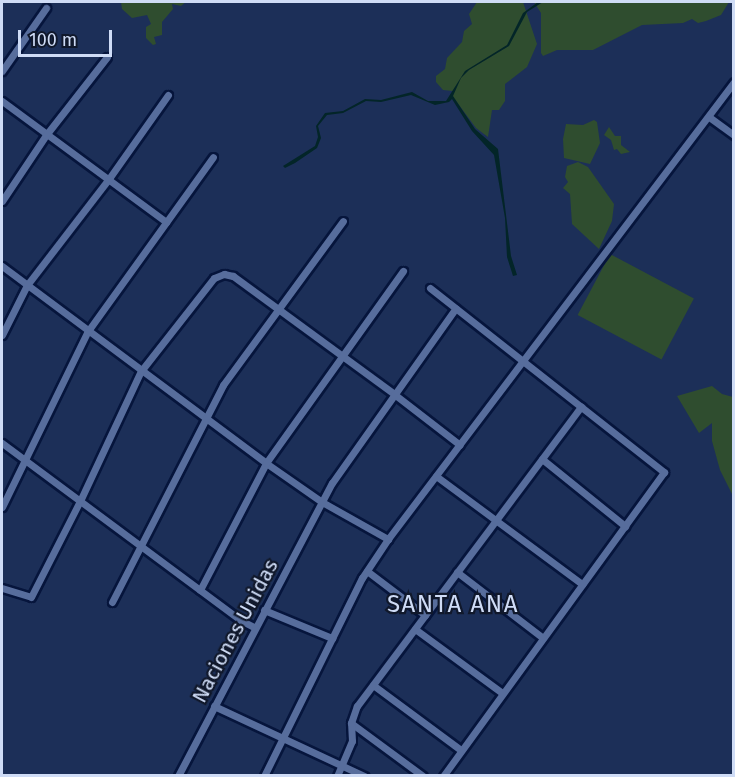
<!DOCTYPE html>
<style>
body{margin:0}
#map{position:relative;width:735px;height:777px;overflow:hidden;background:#1c2f58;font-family:"Fira Sans",sans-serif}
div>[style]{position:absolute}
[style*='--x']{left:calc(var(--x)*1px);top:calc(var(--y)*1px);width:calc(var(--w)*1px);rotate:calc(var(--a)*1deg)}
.green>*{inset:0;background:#2f4d2f;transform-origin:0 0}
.water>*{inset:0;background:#032528}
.roads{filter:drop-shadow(2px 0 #06153c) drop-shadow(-2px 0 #06153c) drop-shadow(0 2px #06153c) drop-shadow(0 -2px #06153c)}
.minor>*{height:7px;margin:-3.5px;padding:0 3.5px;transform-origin:3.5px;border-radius:3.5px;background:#576d9c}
span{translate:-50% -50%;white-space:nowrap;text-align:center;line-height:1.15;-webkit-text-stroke:4.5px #10182b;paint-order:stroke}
.street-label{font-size:21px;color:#cfdcf6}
.quarter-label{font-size:24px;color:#cfdcf6;letter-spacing:1.5px}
.frame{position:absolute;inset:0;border:3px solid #cfdcf6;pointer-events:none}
.scale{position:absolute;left:18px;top:30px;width:94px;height:27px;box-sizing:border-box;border:3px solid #cfdcf6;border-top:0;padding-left:8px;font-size:18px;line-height:21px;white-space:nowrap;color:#cfdcf6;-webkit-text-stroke:4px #10182b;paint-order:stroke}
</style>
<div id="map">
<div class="green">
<i style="clip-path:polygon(121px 2px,186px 2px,181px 6px,172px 4px,173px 9px,162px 22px,162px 35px,154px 37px,156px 44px,153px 45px,146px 38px,146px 27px,151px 24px,147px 15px,132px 18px,122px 9px)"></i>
<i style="clip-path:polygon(477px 2px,523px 2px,537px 44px,527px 67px,505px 84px,505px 101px,499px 110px,492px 110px,488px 137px,476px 128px,453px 97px,453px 91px,443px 90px,436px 82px,436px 76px,445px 69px,447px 58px,462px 42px,464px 31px,472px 24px,469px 14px)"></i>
<i style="clip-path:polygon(534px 2px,729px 2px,721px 15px,706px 21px,698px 23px,692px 19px,683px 23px,642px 25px,593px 50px,557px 50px,543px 56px,541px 53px,541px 13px)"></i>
<i style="clip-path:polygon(594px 120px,597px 122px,600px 143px,590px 164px,564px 158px,563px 139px,566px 124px,583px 125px)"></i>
<i style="clip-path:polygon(609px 127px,615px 136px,621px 136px,621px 145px,630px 152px,621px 154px,617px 149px,614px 150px,611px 140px,604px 135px)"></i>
<i style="clip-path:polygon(578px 162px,588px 167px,614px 204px,612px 221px,599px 249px,572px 224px,570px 194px,563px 188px,568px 182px,565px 177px,567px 166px)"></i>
<i style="left:610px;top:254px;width:95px;height:69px;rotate:28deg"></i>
<i style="clip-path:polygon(712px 386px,722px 394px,733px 397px,733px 496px,720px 470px,712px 441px,712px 423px,699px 433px,677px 396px)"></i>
</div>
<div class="water">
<i style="clip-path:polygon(538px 2px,543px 2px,527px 12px,509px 46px,469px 70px,461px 78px,453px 96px,475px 129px,498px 149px,511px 256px,517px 275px,513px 276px,507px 257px,505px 218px,494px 155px,472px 131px,452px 99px,449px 102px,435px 105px,411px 95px,381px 102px,366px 101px,343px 113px,327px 115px,318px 126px,321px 138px,317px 148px,295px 163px,285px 168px,283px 166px,315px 146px,318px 137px,316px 126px,325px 113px,343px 111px,365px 99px,381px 100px,412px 92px,428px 101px,446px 101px,465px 71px,507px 45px,523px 13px)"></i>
</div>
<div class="roads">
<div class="minor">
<i style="--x:2;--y:71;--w:77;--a:-55.1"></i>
<i style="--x:2;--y:101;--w:204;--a:36.4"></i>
<i style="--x:709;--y:117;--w:31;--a:36"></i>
<i style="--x:2;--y:201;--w:79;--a:-56.3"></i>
<i style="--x:46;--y:135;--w:99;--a:-52"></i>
<i style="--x:2;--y:266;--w:329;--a:36.7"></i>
<i style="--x:266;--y:463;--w:68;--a:34.9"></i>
<i style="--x:322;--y:502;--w:76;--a:29.3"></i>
<i style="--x:388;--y:539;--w:573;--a:-52.87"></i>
<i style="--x:430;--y:288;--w:298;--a:38.2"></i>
<i style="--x:664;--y:472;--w:376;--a:126"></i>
<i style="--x:2;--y:335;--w:56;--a:-63.4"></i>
<i style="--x:27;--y:285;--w:133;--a:-52.4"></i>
<i style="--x:108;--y:180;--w:104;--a:-54.8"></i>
<i style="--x:2;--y:443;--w:299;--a:36.6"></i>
<i style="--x:242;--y:621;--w:13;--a:27"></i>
<i style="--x:542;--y:459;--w:107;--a:38.9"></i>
<i style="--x:436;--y:476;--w:182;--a:36.5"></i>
<i style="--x:2;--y:507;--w:196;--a:-64"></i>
<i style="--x:88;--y:331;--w:214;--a:-54.3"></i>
<i style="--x:367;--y:571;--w:73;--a:37.2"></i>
<i style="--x:457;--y:572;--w:108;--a:37.5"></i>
<i style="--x:2;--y:588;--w:30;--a:17"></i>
<i style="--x:31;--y:597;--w:108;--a:-63"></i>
<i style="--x:80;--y:501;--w:144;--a:-64.9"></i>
<i style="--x:141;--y:371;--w:118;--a:-51.9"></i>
<i style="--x:214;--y:278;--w:11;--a:-22"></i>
<i style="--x:224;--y:274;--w:9;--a:13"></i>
<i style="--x:233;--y:276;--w:200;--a:36.2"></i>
<i style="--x:394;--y:394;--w:83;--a:37.7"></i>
<i style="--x:200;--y:590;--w:143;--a:-62.5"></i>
<i style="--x:266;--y:463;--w:236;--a:-54.5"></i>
<i style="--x:112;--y:602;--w:244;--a:-62.9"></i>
<i style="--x:223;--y:385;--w:203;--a:-53.8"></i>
<i style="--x:264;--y:610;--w:74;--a:22.4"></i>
<i style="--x:415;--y:629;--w:108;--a:36.3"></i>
<i style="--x:373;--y:685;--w:109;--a:36.5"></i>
<i style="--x:214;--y:706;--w:166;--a:25"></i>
<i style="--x:351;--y:723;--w:89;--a:36.4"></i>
<i style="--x:178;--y:776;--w:331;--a:-62.3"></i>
<i style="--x:332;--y:483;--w:214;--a:-54.7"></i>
<i style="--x:264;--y:776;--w:221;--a:-63.7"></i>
<i style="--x:362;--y:578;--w:47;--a:-56.3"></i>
<i style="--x:337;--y:776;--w:38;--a:-67"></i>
<i style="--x:352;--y:741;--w:18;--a:-93"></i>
<i style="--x:351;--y:723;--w:18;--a:-71"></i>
<i style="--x:357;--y:706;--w:374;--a:-53.2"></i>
</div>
</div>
<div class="street-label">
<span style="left:235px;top:631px;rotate:-62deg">Naciones Unidas</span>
</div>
<div class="quarter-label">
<span style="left:453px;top:605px">SANTA ANA</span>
</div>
<div class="frame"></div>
<div class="scale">100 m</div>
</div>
